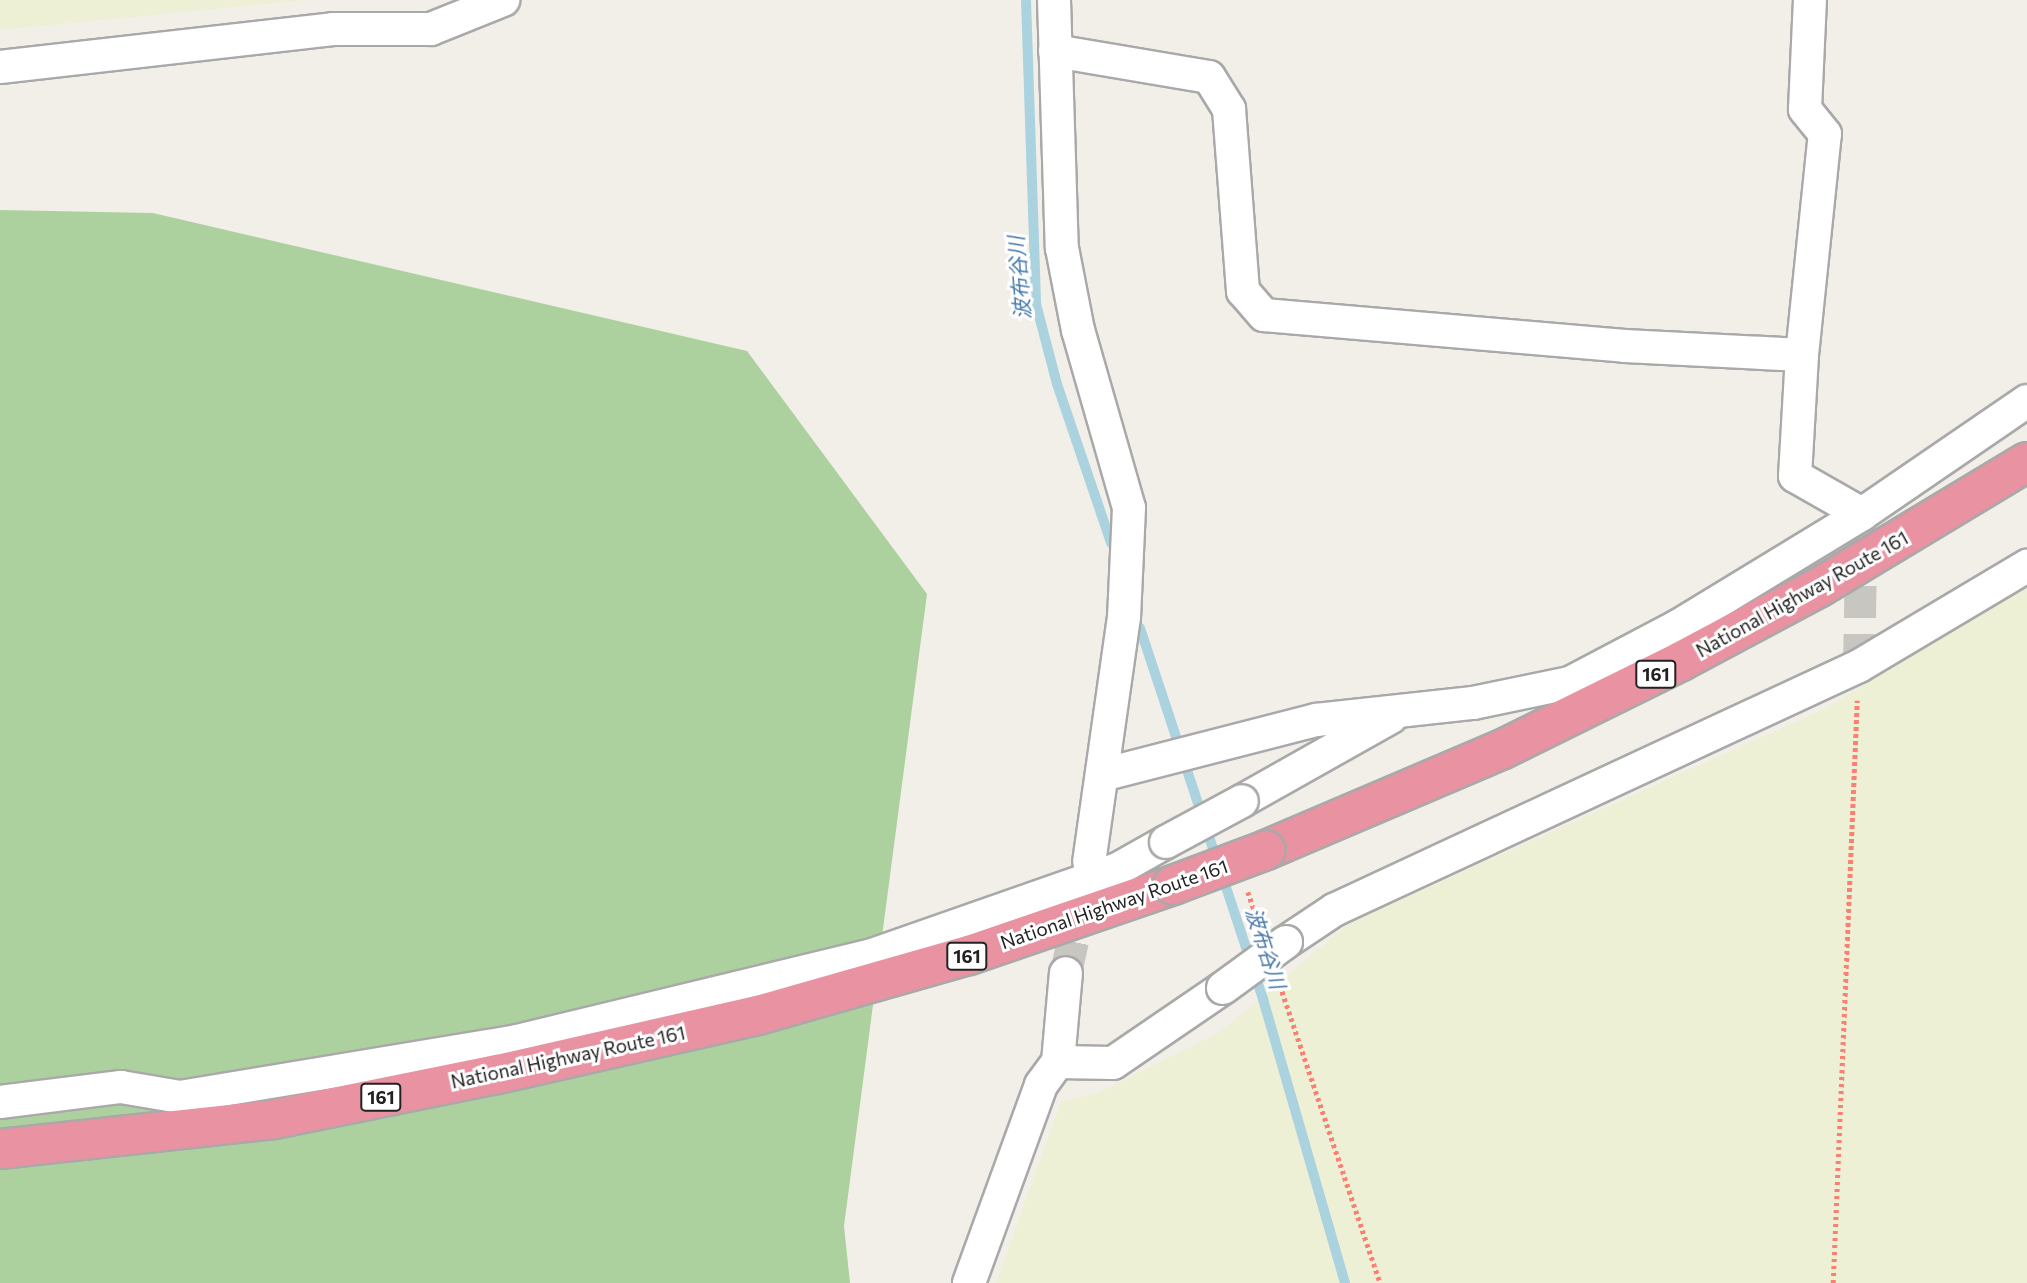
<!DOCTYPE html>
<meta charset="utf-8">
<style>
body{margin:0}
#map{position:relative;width:2027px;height:1283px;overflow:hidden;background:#f2efe9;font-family:Commissioner,"Noto Sans JP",sans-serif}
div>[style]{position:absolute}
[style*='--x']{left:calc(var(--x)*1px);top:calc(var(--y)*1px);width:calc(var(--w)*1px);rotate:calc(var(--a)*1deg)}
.farmland>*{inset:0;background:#eef0d5}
.forest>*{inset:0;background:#add19e}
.stream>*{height:10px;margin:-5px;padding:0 5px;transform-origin:5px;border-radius:5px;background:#aad3df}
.minor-tunnel>*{height:32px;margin-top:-16px;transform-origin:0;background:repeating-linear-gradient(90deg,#c8c6c1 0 32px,transparent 0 48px)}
.path>*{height:4.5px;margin-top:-2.25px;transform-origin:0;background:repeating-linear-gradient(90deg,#fa8072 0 3.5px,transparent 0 7px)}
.roads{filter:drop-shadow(2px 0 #a9a9a9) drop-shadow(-2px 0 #a9a9a9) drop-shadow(0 2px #a9a9a9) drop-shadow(0 -2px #a9a9a9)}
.minor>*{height:32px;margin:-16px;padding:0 16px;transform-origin:16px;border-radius:16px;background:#fff}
.highway>*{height:38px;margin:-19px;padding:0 19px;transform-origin:19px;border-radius:19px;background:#e892a2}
.bridges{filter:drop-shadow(2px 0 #a9a9a9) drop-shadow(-2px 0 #a9a9a9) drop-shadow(0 2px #a9a9a9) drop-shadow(0 -2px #a9a9a9)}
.minor-bridge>*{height:32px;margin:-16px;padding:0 16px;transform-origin:16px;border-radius:16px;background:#fff}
.highway-bridge>*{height:38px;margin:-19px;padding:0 19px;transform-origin:19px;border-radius:19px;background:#e892a2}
span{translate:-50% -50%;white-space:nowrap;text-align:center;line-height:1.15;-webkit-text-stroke:6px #fff;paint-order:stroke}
.shield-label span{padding:2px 5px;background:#fff;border:2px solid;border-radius:5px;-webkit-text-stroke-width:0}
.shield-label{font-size:18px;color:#222;font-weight:700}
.street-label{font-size:19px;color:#222}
.water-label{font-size:21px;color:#4a7aab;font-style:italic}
</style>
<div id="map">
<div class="farmland">
<i style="clip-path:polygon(0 0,308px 0,0 30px)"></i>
<i style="clip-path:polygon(2027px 585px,2027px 1283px,996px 1283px,1061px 1101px,1098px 1093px,1220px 1032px,1349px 923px,1826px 708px)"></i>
</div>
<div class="forest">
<i style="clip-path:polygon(0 210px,153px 213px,747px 351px,927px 594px,844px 1226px,850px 1283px,0 1283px)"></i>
</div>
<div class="stream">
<i style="--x:1026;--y:0;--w:304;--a:88.1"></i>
<i style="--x:1036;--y:304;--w:83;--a:75.3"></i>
<i style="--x:1057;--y:384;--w:168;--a:71.2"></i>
<i style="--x:1140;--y:628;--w:245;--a:71.7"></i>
<i style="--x:1222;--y:875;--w:131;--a:71.7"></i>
<i style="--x:1263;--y:999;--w:296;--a:73.9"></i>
</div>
<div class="minor-tunnel">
<i style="--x:1859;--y:666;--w:152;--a:-88.9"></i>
<i style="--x:1066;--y:973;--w:76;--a:-77.8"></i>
</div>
<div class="path">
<i style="--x:1248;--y:892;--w:34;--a:71"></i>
<i style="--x:1280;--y:985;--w:314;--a:71.4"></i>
<i style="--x:1833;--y:1283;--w:583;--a:-87.64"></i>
</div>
<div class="roads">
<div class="minor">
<i style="--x:1054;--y:0;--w:248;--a:88.2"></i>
<i style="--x:1062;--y:248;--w:84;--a:79"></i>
<i style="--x:1078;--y:330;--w:185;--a:74"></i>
<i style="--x:1129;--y:508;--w:109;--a:92.6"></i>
<i style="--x:1124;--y:617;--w:247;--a:98.1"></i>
<i style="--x:1055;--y:51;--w:156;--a:9.6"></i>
<i style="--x:1209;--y:77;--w:38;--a:58"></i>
<i style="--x:1229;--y:109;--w:183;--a:85.6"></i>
<i style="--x:1243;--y:291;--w:32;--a:49"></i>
<i style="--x:1264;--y:315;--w:362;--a:4.9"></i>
<i style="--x:1625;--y:346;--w:177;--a:2.9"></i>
<i style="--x:1802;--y:355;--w:121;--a:93.3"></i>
<i style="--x:1795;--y:476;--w:77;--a:29.6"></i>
<i style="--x:0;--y:67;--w:335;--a:-6.5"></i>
<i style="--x:333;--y:29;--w:98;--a:0"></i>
<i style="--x:431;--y:29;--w:78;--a:-21.9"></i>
<i style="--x:1802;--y:355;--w:222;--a:-84.1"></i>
<i style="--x:1825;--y:134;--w:32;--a:-129"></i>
<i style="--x:1805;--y:109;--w:109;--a:-87.4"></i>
<i style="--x:1102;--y:775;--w:221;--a:-14.4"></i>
<i style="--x:1316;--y:720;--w:158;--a:-6.2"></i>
<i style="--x:1473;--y:703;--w:99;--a:-11.7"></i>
<i style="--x:1570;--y:683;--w:122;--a:-27.8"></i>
<i style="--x:1678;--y:626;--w:215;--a:-31.3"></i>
<i style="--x:1862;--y:514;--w:200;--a:-34.4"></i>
<i style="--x:1242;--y:801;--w:171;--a:-29.4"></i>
<i style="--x:1286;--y:942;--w:58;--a:-33.7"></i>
<i style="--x:1334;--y:910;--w:579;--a:-24.93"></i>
<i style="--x:1859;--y:666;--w:196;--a:-30.8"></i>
<i style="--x:1058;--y:1062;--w:55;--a:1"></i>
<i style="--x:1113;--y:1063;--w:133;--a:-34.3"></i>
<i style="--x:0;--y:1102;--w:122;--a:-7.1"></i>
<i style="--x:121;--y:1087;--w:60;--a:9.6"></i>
<i style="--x:180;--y:1097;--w:342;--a:-9.4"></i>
<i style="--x:517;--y:1041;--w:362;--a:-13.6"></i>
<i style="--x:869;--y:956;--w:264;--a:-19.3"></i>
<i style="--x:1118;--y:869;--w:55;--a:-29.4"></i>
<i style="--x:969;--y:1283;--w:211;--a:-70"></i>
<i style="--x:1041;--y:1085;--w:29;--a:-54"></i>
<i style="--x:1058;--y:1062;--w:89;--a:-84.9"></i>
</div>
<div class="highway">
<i style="--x:1266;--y:850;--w:255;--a:-23.1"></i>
<i style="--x:1501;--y:750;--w:201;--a:-26.3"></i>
<i style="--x:1681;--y:661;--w:155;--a:-28.1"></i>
<i style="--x:1818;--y:588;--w:244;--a:-31.1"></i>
<i style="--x:0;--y:1149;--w:276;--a:-6.2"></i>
<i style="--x:274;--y:1119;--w:228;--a:-11.4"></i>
<i style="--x:498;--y:1074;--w:267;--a:-12.8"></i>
<i style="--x:758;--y:1015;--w:219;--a:-15.9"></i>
<i style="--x:969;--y:955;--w:216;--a:-18.9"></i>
</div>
</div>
<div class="bridges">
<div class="minor-bridge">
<i style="--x:1166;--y:842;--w:86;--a:-28.3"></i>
<i style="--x:1223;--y:988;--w:78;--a:-36.1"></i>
</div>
<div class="highway-bridge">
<i style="--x:1173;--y:885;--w:99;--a:-20.6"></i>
</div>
</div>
<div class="shield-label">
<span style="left:1656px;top:674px">161</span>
<span style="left:967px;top:956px">161</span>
<span style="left:381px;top:1097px">161</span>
</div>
<div class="street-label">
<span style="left:1802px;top:594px;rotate:-29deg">National Highway Route 161</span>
<span style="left:1114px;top:904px;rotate:-19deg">National Highway Route 161</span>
<span style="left:568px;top:1057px;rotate:-12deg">National Highway Route 161</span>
</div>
<div class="water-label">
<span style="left:1019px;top:278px;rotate:-95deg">波布谷川</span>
<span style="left:1266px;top:948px;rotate:72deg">波布谷川</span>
</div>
</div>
